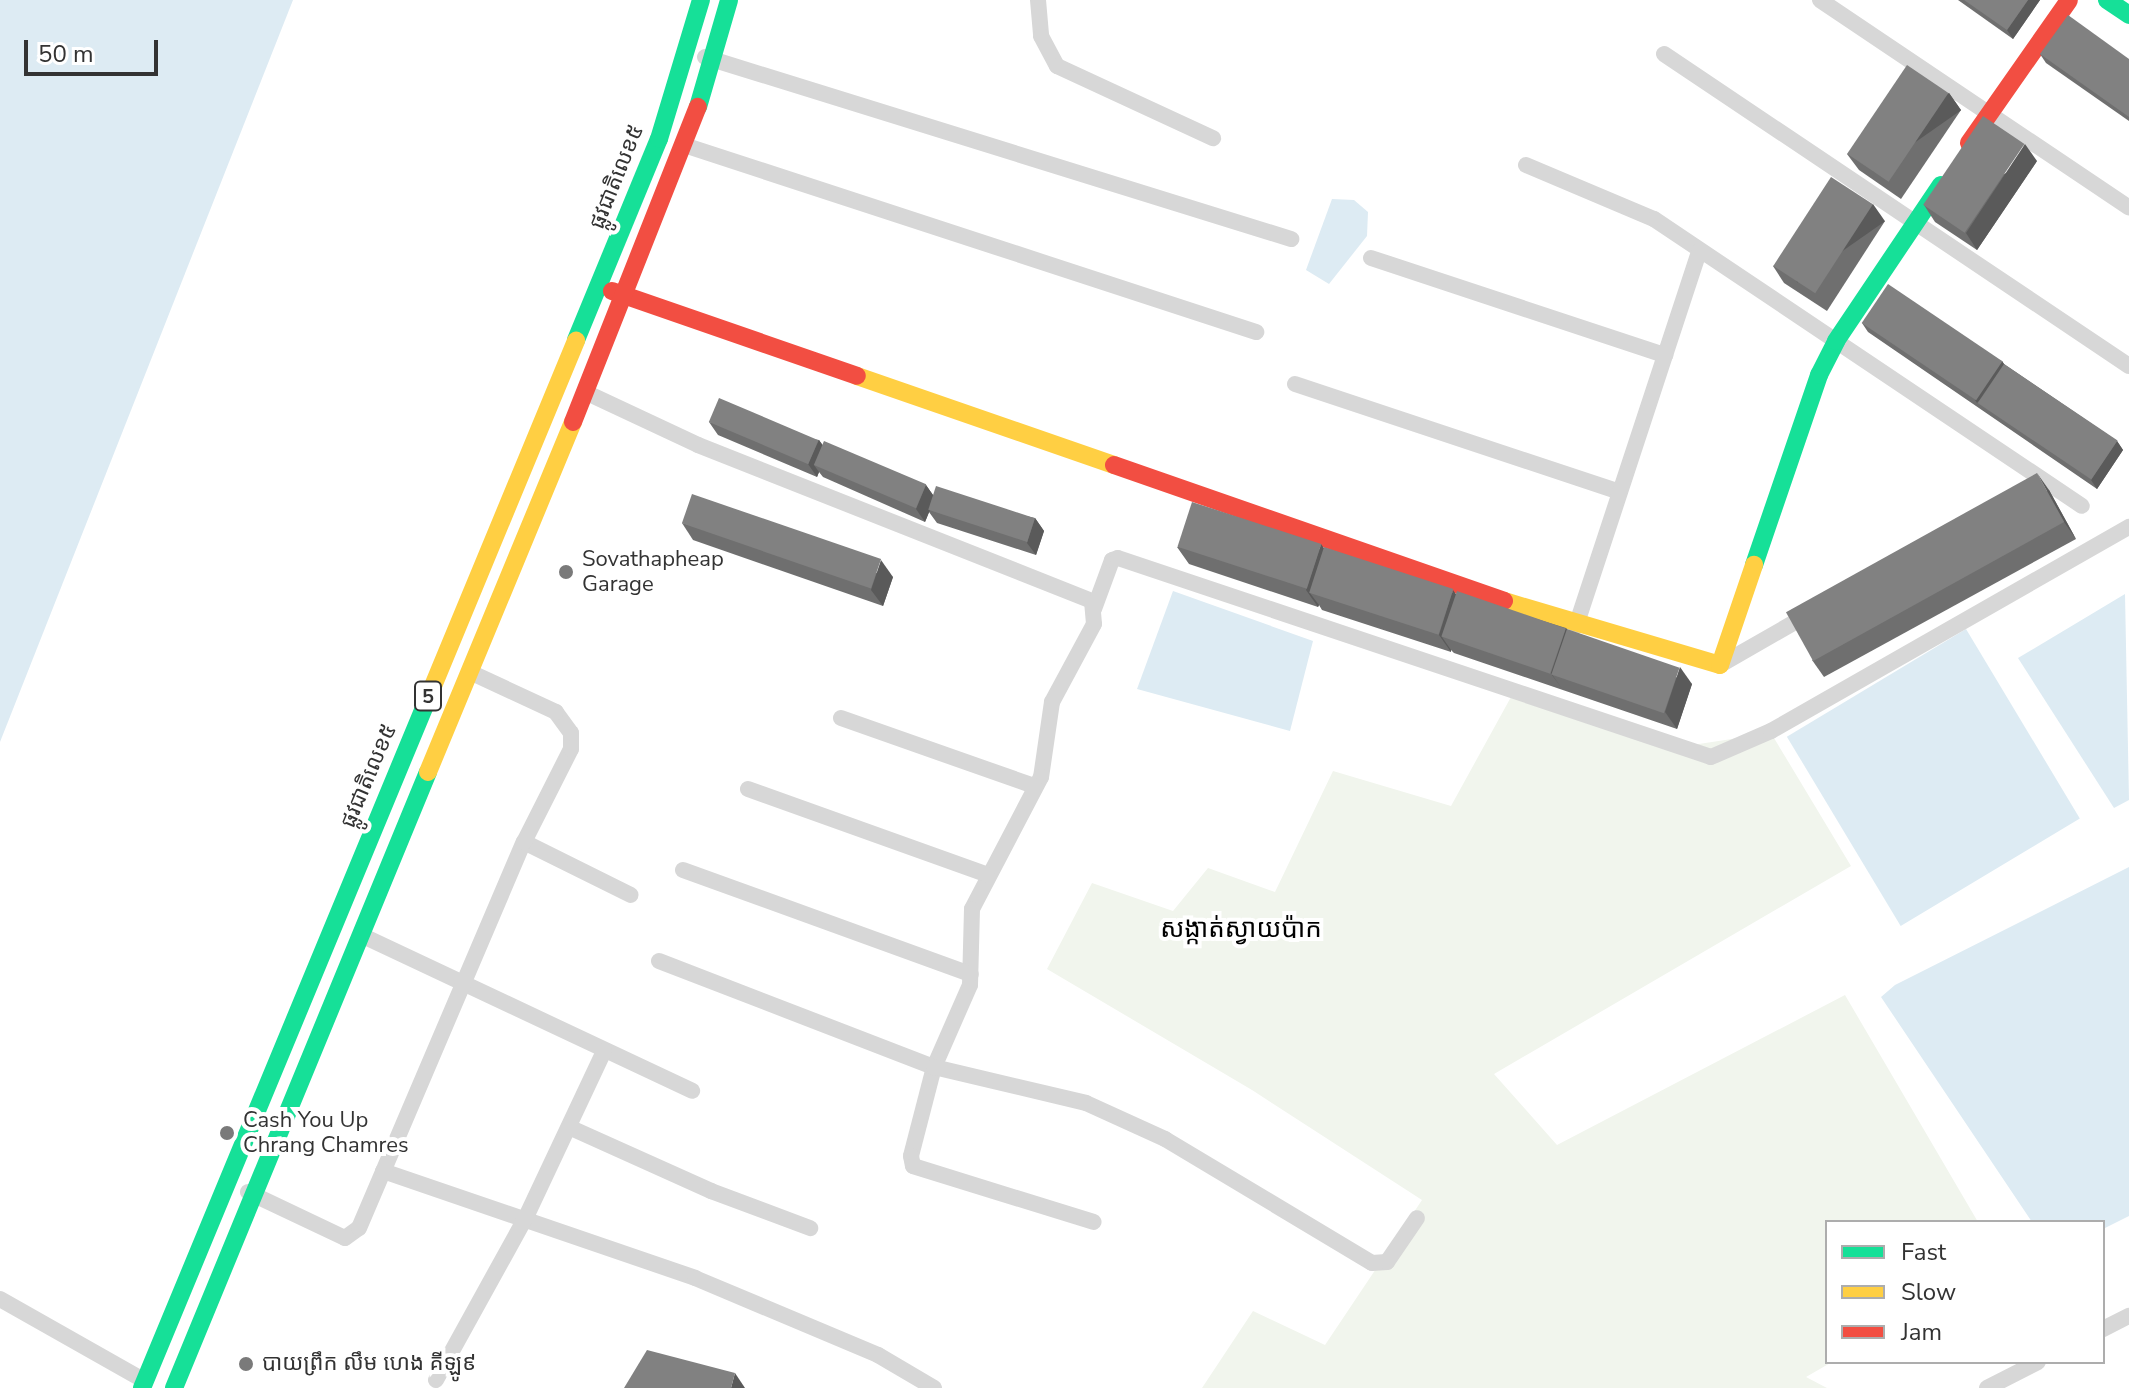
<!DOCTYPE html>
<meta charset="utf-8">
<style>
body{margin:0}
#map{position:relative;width:2129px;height:1388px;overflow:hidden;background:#fff;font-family:"Nunito Sans","Noto Sans Khmer",sans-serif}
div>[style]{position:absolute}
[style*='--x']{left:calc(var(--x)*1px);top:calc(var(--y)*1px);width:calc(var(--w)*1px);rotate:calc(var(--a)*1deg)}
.green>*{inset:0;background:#f1f5ed}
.water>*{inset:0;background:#ddebf3;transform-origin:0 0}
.street>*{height:16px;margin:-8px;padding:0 8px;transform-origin:8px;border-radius:8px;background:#d7d7d7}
.fast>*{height:18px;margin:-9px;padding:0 9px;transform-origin:9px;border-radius:9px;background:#16e098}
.slow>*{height:18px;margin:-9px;padding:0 9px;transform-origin:9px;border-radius:9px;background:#ffcf43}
.jam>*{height:18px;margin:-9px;padding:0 9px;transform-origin:9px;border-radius:9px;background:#f24e42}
.wall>*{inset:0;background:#6f6f6f}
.shaded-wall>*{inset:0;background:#5a5a5a;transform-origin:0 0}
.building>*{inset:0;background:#818181;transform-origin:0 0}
.dots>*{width:22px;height:22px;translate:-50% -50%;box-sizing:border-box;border:4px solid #fff;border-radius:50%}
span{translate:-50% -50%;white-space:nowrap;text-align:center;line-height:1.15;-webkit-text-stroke:8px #fff;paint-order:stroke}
.shield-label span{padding:2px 6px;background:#fff;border:2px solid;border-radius:6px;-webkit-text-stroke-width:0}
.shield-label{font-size:20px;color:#333;font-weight:700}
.street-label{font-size:22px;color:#333}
.poi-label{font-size:22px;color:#333}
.left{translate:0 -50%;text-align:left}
.quarter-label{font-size:26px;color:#000}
.legend{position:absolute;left:1825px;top:1220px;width:280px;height:144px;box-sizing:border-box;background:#fff;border:2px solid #adadad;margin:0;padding:10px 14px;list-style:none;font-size:24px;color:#333}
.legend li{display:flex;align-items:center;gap:16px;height:40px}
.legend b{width:40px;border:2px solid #adadad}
.scale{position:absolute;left:24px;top:40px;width:134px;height:36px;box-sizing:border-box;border:4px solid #333;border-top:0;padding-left:10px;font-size:24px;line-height:28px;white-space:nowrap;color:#333;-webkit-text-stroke:6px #fff;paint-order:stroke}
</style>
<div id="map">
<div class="green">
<i style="clip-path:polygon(1511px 697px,1666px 749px,1771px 733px,1851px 866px,1494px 1074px,1557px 1145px,1845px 995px,1978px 1222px,1827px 1222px,1827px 1362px,1832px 1362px,1806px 1377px,1827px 1388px,1202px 1388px,1253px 1311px,1325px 1345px,1422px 1200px,1252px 1090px,1047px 969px,1092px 883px,1173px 911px,1208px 868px,1275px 892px,1333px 771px,1451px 806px)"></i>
</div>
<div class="water">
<i style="clip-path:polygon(0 0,293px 0,0 742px)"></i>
<i style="clip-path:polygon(1332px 199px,1354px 200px,1368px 212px,1367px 236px,1329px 284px,1306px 270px)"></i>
<i style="clip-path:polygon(1173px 591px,1313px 641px,1290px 731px,1137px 689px)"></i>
<i style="clip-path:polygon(2125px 594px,2129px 800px,2114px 808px,2018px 658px)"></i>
<i style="left:1966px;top:629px;width:221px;height:209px;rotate:59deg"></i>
<i style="clip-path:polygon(2129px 867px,2129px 1216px,2103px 1229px,2103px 1222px,2032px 1222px,1881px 997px,1895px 985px)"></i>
</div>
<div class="street">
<i style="--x:1038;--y:0;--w:36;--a:85"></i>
<i style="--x:1041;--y:36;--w:34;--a:62"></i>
<i style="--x:1057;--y:66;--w:172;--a:24.8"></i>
<i style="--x:1820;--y:0;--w:372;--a:33.9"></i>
<i style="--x:1664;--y:54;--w:560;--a:33.86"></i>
<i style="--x:705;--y:57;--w:614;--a:17.25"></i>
<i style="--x:687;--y:146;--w:599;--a:18.1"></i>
<i style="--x:1526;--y:165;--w:139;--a:22.9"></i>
<i style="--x:1654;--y:219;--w:515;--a:33.84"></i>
<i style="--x:1371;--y:258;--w:310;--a:18.3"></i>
<i style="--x:1295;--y:384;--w:342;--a:18.4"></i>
<i style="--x:585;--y:392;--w:125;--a:25.1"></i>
<i style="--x:698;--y:445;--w:424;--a:21.6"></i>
<i style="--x:1092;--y:601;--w:23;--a:85"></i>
<i style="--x:1094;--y:624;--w:89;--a:118.3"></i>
<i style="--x:1052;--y:702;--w:76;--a:98.3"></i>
<i style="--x:1041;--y:777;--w:149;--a:117.6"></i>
<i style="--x:972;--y:909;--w:76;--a:91.5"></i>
<i style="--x:970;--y:985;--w:90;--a:113.7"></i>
<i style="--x:934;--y:1067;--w:92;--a:104.5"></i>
<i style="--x:911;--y:1156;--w:10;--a:79"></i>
<i style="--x:913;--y:1166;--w:189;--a:17.2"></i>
<i style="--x:1094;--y:609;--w:52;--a:-69.8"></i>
<i style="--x:1112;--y:560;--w:6;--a:-18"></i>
<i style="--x:1118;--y:558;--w:625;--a:18.55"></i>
<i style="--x:1711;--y:757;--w:65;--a:-23.4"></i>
<i style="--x:1771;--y:731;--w:412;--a:-29.7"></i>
<i style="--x:1576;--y:626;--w:395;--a:-71.8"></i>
<i style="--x:1720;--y:665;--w:103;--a:-29.8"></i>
<i style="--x:841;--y:718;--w:205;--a:19.4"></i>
<i style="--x:748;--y:789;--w:253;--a:19.7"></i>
<i style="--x:524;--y:842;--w:119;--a:26.4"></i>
<i style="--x:683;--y:870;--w:306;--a:19.9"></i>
<i style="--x:361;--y:935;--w:366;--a:25.2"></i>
<i style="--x:659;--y:961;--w:295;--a:21.1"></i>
<i style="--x:934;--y:1067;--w:156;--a:13.3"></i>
<i style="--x:1086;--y:1103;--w:87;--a:24.5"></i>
<i style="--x:1165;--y:1139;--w:241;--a:30.9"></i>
<i style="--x:1372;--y:1263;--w:15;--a:-4"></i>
<i style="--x:1387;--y:1262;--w:53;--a:-55.7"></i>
<i style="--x:571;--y:1128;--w:154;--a:24.2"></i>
<i style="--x:711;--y:1191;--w:106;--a:20.5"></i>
<i style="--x:383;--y:1171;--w:330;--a:18.9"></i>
<i style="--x:695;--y:1278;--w:199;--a:22.8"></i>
<i style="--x:878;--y:1355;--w:65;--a:30.5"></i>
<i style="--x:248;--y:1192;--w:107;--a:25.4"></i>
<i style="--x:345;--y:1238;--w:17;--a:-36"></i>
<i style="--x:359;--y:1228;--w:420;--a:-66.9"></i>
<i style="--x:524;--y:842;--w:104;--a:-63.2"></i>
<i style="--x:571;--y:749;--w:16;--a:-90"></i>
<i style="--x:571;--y:733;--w:26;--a:-126"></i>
<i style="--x:556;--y:712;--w:95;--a:-155.1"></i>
<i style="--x:0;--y:1299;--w:167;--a:29.5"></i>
<i style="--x:2103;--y:1329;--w:29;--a:-27"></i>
<i style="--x:436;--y:1380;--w:186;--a:-61.1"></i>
<i style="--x:526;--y:1217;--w:183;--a:-64.8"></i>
<i style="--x:1987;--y:1388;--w:57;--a:-27"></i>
</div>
<div class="fast">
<i style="--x:2107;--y:0;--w:27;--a:34"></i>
<i style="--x:698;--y:107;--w:111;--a:-73.8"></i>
<i style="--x:576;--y:340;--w:217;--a:-67.6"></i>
<i style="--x:659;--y:139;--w:145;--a:-73.2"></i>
<i style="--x:1754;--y:565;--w:201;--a:-71.1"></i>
<i style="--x:1819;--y:375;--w:38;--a:-63"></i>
<i style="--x:1836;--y:341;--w:188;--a:-56.1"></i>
<i style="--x:142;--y:1388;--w:760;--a:-67.48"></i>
<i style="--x:174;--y:1388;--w:666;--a:-67.59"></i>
</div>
<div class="slow">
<i style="--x:857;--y:376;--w:272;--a:19.1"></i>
<i style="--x:1504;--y:601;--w:225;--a:16.5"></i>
<i style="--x:1720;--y:665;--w:106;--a:-71.2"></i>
<i style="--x:433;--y:686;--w:374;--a:-67.5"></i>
<i style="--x:428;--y:772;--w:379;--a:-67.5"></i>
</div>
<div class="jam">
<i style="--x:1969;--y:143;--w:174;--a:-55"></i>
<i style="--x:612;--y:291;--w:259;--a:19.1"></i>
<i style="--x:573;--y:422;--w:339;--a:-68.4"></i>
<i style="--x:1114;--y:465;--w:413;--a:19.2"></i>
</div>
<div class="wall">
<i style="clip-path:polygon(1958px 0,2040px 0,2013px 39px)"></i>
<i style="clip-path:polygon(2040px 54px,2129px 59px,2129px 121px,2046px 63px)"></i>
<i style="clip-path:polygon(1949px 93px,1961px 110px,1901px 199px,1859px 170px,1847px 154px)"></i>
<i style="clip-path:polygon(2037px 161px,1977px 250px,1935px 222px,1924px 205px)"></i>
<i style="clip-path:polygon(1885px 221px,1827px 311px,1784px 283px,1773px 266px)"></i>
<i style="clip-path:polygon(1862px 323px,2002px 361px,2004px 364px,2117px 441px,2123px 450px,2097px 489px,1868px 332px)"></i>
<i style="clip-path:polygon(709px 422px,819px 440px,822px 445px,926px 485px,933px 495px,1035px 518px,1044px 531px,1036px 555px,937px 523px,929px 512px,925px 522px,823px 477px,819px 472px,817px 477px,718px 435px)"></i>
<i style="clip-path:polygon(2049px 490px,2076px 539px,1824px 677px,1812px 660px)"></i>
<i style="clip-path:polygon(682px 523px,893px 577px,883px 606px,693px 540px)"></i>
<i style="clip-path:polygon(1177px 547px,1324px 549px,1456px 594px,1566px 628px,1567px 630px,1692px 684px,1677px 729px,1454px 653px,1451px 650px,1451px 652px,1322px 610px,1319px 605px,1318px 607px,1189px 564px)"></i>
</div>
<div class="shaded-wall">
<i style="clip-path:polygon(2028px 0,2040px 0,2013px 39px,2007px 30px)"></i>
<i style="left:1949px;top:93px;width:21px;height:107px;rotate:55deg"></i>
<i style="clip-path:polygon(2025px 144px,2037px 161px,1977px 250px,1966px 233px)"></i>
<i style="left:1873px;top:204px;width:21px;height:107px;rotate:55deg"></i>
<i style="clip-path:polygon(2002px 361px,2008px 370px,1977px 403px,1981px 409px,1975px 400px)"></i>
<i style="clip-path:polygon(819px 440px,828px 452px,814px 465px,819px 472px,817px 477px,808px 464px)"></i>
<i style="clip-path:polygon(2117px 441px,2123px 450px,2097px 489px,2091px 480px)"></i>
<i style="clip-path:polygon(2037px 473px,2049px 490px,2076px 539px,2064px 522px)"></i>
<i style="clip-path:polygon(926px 485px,935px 498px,925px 522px,916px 509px)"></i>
<i style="clip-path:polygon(1035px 518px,1044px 531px,1036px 555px,1027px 543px)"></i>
<i style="clip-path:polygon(1321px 544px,1333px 561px,1310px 593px,1319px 605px,1318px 607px,1306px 590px)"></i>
<i style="clip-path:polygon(881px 560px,893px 577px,883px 606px,871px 590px)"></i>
<i style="clip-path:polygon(1453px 590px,1465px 607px,1442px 637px,1451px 650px,1451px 652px,1439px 635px)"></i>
<i style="clip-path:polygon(1566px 628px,1578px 644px,1552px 675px,1563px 690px,1551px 673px)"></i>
<i style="clip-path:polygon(1680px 667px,1692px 684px,1677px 729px,1665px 712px)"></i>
<i style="clip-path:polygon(735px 1373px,745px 1388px,731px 1388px)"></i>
</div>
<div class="building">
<i style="clip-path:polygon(1964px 0,2028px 0,2007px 30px)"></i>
<i style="clip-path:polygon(2068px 15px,2129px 59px,2129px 117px,2040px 54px)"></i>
<i style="left:1907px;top:65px;width:50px;height:107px;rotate:34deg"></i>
<i style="left:1983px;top:116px;width:50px;height:107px;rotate:34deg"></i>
<i style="left:1831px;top:177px;width:50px;height:106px;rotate:33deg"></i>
<i style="left:1888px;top:284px;width:138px;height:47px;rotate:34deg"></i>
<i style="left:2004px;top:364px;width:137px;height:47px;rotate:34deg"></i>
<i style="left:719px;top:398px;width:108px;height:26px;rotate:23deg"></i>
<i style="left:824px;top:441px;width:111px;height:26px;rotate:23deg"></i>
<i style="left:2037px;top:473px;width:56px;height:287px;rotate:61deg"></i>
<i style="left:936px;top:486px;width:104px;height:25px;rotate:18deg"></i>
<i style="left:692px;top:494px;width:200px;height:31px;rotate:19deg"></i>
<i style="left:1192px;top:502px;width:136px;height:47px;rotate:18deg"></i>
<i style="left:1324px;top:547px;width:136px;height:48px;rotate:18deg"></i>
<i style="left:1457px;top:591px;width:115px;height:48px;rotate:19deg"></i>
<i style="left:1567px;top:629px;width:119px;height:48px;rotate:19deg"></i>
<i style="clip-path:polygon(647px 1350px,735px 1373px,731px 1388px,624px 1388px)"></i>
</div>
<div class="dots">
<i style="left:566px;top:572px;background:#7a7a7a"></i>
<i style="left:227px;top:1133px;background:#7a7a7a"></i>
<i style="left:246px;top:1364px;background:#7a7a7a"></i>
</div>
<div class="shield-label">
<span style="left:428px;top:696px">5</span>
</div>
<div class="street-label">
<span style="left:617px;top:177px;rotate:-68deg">ផ្លូវជាតិលេខ៥</span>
<span style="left:369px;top:776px;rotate:-67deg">ផ្លូវជាតិលេខ៥</span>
</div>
<div class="poi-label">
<span class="left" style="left:582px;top:572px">Sovathapheap<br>Garage</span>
<span class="left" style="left:243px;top:1133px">Cash You Up<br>Chrang Chamres</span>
<span class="left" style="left:262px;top:1364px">បាយព្រឹក លឹម ហេង គីឡូ៩</span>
</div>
<div class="quarter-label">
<span style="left:1241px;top:929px">សង្កាត់ស្វាយប៉ាក</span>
</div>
<ul class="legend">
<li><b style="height:10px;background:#16e098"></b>Fast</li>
<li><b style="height:10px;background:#ffcf43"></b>Slow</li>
<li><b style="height:10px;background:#f24e42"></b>Jam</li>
</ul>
<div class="scale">50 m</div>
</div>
